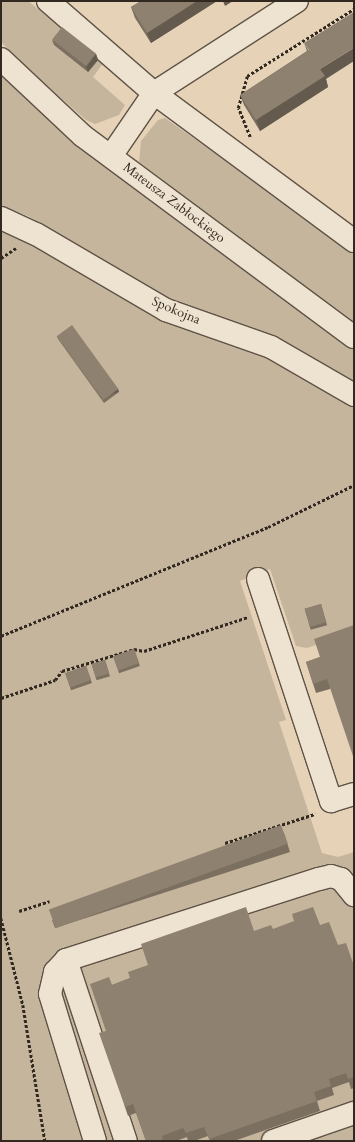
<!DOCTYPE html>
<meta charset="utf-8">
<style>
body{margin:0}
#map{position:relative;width:355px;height:1142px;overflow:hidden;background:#e5d2b7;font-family:Cardo,serif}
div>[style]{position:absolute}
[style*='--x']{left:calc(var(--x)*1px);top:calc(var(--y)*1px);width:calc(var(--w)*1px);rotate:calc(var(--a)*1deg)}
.green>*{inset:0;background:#c6b59d}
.path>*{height:2.5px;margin-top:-1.25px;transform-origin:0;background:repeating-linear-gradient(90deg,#312920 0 3px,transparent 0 5px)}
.roads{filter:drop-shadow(1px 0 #5e5346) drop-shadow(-1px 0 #5e5346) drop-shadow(0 1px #5e5346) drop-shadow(0 -1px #5e5346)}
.minor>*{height:22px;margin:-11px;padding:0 11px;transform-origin:11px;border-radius:11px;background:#eee2d0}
.wall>*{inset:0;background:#7b6f5f;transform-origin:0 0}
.shaded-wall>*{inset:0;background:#645a4e;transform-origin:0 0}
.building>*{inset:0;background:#8f816f;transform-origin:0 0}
span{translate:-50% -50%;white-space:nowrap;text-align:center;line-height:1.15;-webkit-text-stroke:4px #eee2d0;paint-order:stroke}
.street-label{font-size:13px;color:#312920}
.frame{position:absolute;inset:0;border:2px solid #312920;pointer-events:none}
</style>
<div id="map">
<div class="green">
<i style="clip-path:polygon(1px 1px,28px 1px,104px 62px,93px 77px,125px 105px,119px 115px,95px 124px,86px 120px,29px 70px,1px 42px)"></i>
<i style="clip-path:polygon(1px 74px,73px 141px,354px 349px,354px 384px,172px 303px,28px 216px,1px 206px)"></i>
<i style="clip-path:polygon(165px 118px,354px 251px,354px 323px,139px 162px,141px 141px,158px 120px)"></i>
<i style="clip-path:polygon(1px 225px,260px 353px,354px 404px,354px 632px,307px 648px,296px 646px,270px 569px,240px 581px,286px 720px,279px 722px,322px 853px,338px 857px,354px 852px,354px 1141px,1px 1141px)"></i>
</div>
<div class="path">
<i style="--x:250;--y:137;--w:31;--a:-112"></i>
<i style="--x:238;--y:108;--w:33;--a:-74"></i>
<i style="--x:247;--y:76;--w:126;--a:-32.1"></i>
<i style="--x:1;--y:258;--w:18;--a:-34"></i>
<i style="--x:1;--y:636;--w:288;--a:-22.2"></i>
<i style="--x:268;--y:527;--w:96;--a:-26"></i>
<i style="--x:1;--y:698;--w:57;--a:-18.4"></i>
<i style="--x:55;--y:680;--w:11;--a:-52"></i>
<i style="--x:62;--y:671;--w:75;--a:-17"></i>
<i style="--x:134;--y:649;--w:10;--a:11"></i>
<i style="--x:144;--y:651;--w:109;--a:-18.1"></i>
<i style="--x:225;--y:843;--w:95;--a:-17.9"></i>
<i style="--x:19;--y:911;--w:32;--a:-18"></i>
<i style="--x:1;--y:918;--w:90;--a:75.8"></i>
<i style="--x:23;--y:1005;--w:138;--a:80.8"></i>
</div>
<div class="roads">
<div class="minor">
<i style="--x:48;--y:1;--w:140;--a:41"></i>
<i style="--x:154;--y:93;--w:249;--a:36.5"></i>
<i style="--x:1;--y:59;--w:112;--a:43.2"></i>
<i style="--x:83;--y:136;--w:337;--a:36.6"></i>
<i style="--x:111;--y:156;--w:76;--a:-55.7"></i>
<i style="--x:154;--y:93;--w:170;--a:-32.8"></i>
<i style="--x:1;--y:218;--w:38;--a:25"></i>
<i style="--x:36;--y:234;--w:151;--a:30.3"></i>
<i style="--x:166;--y:310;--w:111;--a:19.4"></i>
<i style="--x:271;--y:347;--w:96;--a:30"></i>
<i style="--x:258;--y:579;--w:234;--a:71.8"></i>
<i style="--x:331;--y:801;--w:24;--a:-17"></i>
<i style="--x:66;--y:960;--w:191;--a:71.7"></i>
<i style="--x:95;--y:1141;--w:154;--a:-107"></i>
<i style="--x:50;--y:994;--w:23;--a:-77"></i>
<i style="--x:55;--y:972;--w:16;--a:-47"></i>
<i style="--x:66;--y:960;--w:266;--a:-17.8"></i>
<i style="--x:319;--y:879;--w:12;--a:-14"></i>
<i style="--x:331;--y:876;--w:10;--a:17"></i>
<i style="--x:341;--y:879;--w:21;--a:51"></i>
<i style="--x:273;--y:1141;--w:86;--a:-19.1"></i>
</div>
</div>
<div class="wall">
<i style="clip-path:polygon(141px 1px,217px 1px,151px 43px,135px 18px,131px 7px)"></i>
<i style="clip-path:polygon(52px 40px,96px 54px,98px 60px,88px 72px,54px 45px)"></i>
<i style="clip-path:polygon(304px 43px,326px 79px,328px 87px,260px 131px,244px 105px,240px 95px,307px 51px)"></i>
<i style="clip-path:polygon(57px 336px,118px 389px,119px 392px,104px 403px,58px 339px)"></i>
<i style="left:321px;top:604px;width:22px;height:17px;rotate:74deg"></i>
<i style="clip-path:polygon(354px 625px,330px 689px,316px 693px,306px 662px,320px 657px)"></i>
<i style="left:134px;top:649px;width:18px;height:22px;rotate:71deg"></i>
<i style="left:105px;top:660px;width:17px;height:14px;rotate:73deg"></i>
<i style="left:86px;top:666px;width:18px;height:22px;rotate:71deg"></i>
<i style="clip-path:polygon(284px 833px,290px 852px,55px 928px,52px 920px)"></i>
<i style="clip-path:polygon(320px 925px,338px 945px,354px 966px,354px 1088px,351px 1089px,349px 1082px,332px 1088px,334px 1095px,317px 1101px,320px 1111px,234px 1141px,210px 1141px,208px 1136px,194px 1141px,188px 1141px,187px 1137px,176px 1141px,146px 1141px,136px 1113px,128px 1116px,125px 1107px,106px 1031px,112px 985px,254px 931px)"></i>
</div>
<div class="shaded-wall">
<i style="clip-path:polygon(197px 1px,217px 1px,151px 43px,147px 33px)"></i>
<i style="clip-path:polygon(223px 1px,233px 1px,225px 6px)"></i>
<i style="clip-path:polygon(354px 48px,354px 61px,326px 79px,328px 87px,260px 131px,256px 120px,320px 69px)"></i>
<i style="clip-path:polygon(96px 54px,98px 60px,88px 72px,86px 67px)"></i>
<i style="left:118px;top:389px;width:3px;height:19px;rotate:72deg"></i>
</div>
<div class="building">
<i style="clip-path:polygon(141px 1px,197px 1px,147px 33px,131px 7px)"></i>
<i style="clip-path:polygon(354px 12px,354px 48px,320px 69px,325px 76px,256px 120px,240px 95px,309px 50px,304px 43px)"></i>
<i style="left:62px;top:27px;width:43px;height:16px;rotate:38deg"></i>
<i style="left:72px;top:325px;width:79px;height:19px;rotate:54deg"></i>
<i style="left:321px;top:604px;width:19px;height:17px;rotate:74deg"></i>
<i style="clip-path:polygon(354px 625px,354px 759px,327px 679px,313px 684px,306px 662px,320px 657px,314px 639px)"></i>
<i style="left:134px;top:649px;width:15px;height:22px;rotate:70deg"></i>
<i style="left:105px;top:660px;width:14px;height:14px;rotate:73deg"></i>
<i style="left:86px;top:666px;width:15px;height:22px;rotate:70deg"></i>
<i style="left:281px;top:825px;width:20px;height:247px;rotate:70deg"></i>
<i style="clip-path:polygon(246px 907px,254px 931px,271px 925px,273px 929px,294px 921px,292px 914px,313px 907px,320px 925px,329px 922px,338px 945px,346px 943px,354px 966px,354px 1077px,348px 1079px,346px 1073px,329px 1079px,331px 1086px,314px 1092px,317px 1101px,209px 1139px,204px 1127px,186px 1133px,183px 1128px,162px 1136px,163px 1141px,146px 1141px,133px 1104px,125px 1107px,99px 1033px,106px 1031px,90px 984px,109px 977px,112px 985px,130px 978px,128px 972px,148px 965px,141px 944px)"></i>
</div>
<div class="street-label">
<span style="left:174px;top:203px;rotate:37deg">Mateusza Zabłockiego</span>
<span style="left:176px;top:311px;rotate:23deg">Spokojna</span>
</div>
<div class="frame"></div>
</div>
